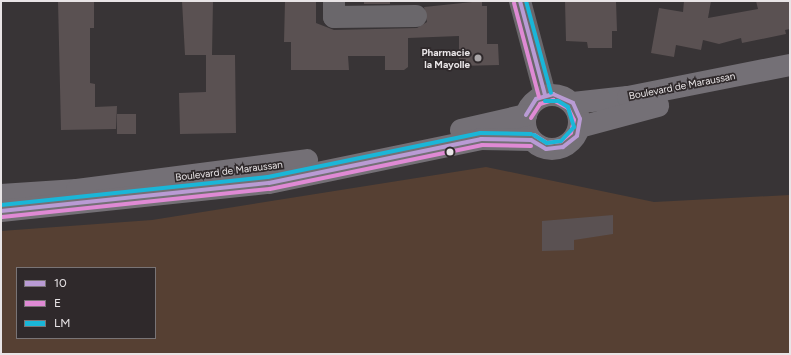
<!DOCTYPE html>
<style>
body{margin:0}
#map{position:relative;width:791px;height:355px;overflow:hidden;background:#383436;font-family:Figtree,sans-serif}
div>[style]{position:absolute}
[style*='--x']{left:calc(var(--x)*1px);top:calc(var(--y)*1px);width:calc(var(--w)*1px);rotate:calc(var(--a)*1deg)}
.green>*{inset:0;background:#564033}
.building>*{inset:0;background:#5a5152;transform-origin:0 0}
.minor>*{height:22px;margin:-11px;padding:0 11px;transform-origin:11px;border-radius:11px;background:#6a676b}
.major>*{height:22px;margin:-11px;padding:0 11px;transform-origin:11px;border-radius:11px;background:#747076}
.major>.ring{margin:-11px;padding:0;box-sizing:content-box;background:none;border:22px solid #747076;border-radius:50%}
.bus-1>*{height:4px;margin:-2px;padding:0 2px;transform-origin:2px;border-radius:2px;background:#b99bd4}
.bus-2>*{height:4px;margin:-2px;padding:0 2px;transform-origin:2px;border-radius:2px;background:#df8ad4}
.bus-3>*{height:4px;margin:-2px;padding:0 2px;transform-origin:2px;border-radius:2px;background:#1ab6d8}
.dots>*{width:11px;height:11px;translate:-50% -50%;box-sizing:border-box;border:2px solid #2f292b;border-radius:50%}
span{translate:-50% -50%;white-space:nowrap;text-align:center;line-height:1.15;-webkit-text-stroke:3.5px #2f292b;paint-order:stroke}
.poi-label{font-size:10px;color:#e8e4e6;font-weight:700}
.right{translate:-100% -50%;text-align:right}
.street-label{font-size:10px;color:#e8e4e6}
.frame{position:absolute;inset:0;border:2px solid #e8e4e6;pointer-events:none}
.legend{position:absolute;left:16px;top:267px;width:140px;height:72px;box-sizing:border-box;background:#2f292b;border:1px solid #797476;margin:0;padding:5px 7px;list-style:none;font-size:12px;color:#e8e4e6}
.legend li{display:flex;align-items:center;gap:8px;height:20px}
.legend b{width:20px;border:1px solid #797476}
</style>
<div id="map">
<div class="green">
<i style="clip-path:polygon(evenodd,486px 167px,654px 202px,790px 195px,790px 354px,1px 354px,1px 231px,152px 220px,486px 167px,17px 268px,155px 268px,155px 338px,17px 338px,17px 268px)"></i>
</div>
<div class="building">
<i style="clip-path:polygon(58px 1px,94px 1px,94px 28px,90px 28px,90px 83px,95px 84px,95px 107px,117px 106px,116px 129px,61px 130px)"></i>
<i style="clip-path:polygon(182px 1px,213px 1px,212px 55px,235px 55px,236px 133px,180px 134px,179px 93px,206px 92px,206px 55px,185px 55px)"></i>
<i style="clip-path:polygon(285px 1px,316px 2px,316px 23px,334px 30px,417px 28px,427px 22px,424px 7px,482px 1px,482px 6px,487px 6px,487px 44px,498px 44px,499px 65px,459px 66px,459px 36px,408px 38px,408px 67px,404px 70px,385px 70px,385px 56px,348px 56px,349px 70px,291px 70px,291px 42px,284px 42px)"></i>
<i style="left:364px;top:1px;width:26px;height:3px"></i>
<i style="clip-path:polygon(565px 1px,616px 1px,617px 31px,612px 31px,612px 48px,588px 48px,587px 42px,566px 41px)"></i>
<i style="clip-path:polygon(684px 1px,711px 1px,708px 18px,758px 9px,756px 1px,790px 1px,790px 29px,785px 30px,786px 34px,742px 43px,741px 38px,719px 44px,703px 40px,701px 50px,676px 45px,674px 57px,651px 53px,659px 8px,683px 12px)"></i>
<i style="left:117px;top:114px;width:19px;height:20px"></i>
<i style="clip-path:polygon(613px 215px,613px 234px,574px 240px,574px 250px,542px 251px,542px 221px)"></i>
</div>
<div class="minor">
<i style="--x:334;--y:1;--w:16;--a:90"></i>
<i style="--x:334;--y:17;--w:82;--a:-0.7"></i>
<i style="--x:520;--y:1;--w:97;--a:75.1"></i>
</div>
<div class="major">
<i class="ring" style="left:525px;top:95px;width:32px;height:32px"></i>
<i style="--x:573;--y:103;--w:55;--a:-6.2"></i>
<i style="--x:628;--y:97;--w:165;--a:-11.2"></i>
<i style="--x:580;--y:127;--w:81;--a:-15.1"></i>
<i style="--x:461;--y:130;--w:67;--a:-13"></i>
<i style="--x:1;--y:195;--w:76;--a:-3.8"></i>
<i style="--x:77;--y:190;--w:232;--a:-7.4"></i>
<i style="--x:1;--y:211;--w:269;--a:-6"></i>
<i style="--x:269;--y:183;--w:217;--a:-11.7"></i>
<i style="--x:481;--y:139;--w:50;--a:1.1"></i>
</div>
<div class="bus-1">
<i style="--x:520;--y:1;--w:97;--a:75.1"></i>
<i style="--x:526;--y:115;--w:19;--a:-58"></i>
<i style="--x:536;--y:99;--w:18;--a:-16"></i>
<i style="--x:553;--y:94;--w:22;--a:24"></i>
<i style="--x:573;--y:103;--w:17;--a:66"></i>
<i style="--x:580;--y:119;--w:17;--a:100"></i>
<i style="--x:577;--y:136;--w:18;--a:142"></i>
<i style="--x:563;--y:147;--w:17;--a:173"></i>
<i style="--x:546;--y:149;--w:17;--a:-149"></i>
<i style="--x:1;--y:211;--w:269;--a:-6"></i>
<i style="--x:269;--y:183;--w:217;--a:-11.7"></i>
<i style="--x:481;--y:139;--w:50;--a:1.1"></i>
</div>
<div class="bus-2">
<i style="--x:514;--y:3;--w:97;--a:75.1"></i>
<i style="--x:531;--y:118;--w:17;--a:-57"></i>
<i style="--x:540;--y:104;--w:14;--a:-17"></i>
<i style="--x:553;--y:100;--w:17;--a:28"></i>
<i style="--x:568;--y:108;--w:13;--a:63"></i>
<i style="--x:574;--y:120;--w:13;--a:103"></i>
<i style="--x:571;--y:133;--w:13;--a:141"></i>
<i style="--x:561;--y:141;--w:14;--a:172"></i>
<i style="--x:547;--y:143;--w:15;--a:-148"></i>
<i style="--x:2;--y:217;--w:269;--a:-6"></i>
<i style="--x:270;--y:189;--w:217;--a:-11.7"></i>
<i style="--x:482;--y:145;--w:49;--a:1.2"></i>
</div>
<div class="bus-3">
<i style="--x:526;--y:1;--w:95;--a:74.8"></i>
<i style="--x:534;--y:135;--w:15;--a:32"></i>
<i style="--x:547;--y:143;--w:14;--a:-8"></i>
<i style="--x:561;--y:141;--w:19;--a:-47"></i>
<i style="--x:574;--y:127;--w:21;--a:-107"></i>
<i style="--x:568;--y:107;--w:12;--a:-149"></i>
<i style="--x:558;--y:101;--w:13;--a:180"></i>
<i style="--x:1;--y:205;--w:268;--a:-6"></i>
<i style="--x:268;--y:177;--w:217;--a:-11.7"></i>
<i style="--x:480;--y:133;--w:51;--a:1.1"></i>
</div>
<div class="dots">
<i style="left:478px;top:58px;background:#aaa6a8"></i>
<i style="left:450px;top:152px;background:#e8e4e6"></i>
</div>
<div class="poi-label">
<span class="right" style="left:470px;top:58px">Pharmacie<br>la Mayolle</span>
</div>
<div class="street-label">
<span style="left:682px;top:86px;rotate:-11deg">Boulevard de Maraussan</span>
<span style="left:229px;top:171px;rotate:-7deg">Boulevard de Maraussan</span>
</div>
<div class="frame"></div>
<ul class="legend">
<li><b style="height:5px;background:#b99bd4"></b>10</li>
<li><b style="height:5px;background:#df8ad4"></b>E</li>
<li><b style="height:5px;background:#1ab6d8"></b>LM</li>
</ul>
</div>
